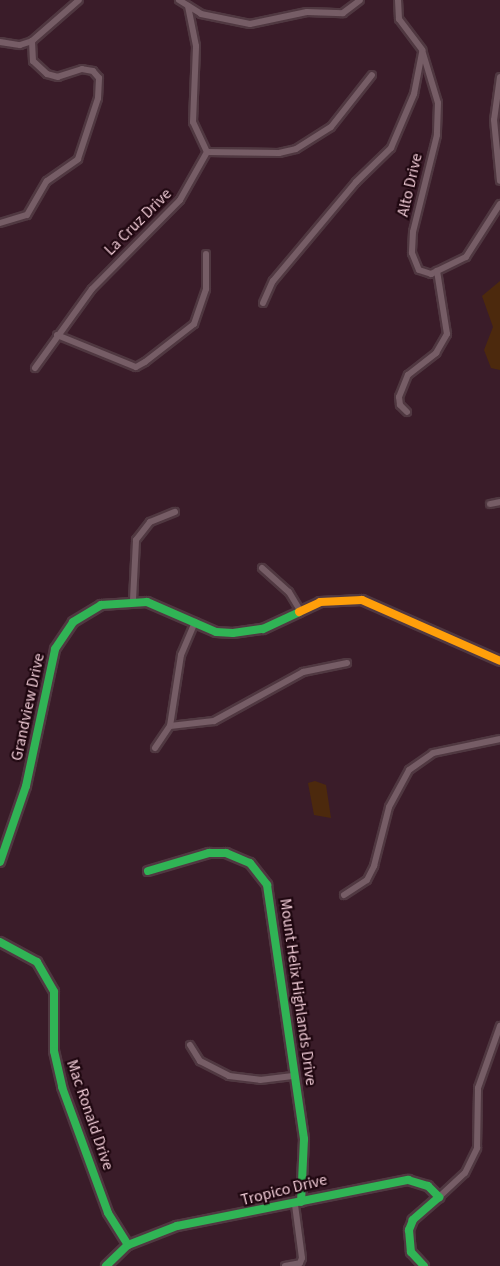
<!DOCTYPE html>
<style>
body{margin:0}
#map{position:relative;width:500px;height:1266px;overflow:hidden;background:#3a1c29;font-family:"Source Sans 3",sans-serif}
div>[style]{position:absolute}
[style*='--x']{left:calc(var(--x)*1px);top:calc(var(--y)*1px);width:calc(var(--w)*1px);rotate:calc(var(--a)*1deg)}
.green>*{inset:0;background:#4c290d}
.roads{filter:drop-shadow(2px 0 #503841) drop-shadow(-2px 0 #503841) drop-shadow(0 2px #503841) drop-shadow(0 -2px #503841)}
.street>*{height:6px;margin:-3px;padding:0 3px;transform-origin:3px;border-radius:3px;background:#765d66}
.fast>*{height:8px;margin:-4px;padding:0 4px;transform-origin:4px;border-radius:4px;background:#30b455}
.slow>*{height:8px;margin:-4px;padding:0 4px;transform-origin:4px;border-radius:4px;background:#ff9f0a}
span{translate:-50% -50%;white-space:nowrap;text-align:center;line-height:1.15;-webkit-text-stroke:4.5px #1f0710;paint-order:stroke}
.street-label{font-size:16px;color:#efcad5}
</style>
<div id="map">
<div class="green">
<i style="clip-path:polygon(500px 281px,500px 370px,491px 368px,484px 350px,493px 327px,482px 296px)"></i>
<i style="clip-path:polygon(315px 781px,326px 785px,331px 818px,314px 815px,308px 783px)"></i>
</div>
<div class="roads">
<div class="street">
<i style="--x:179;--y:0;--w:26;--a:32"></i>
<i style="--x:201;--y:14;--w:50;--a:11.5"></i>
<i style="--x:250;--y:24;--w:58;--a:-11.9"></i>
<i style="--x:307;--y:12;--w:36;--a:2"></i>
<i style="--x:343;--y:13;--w:21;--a:-37"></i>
<i style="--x:398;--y:0;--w:19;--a:87"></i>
<i style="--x:399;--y:19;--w:39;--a:53"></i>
<i style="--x:422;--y:50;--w:55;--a:73.2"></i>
<i style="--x:438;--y:103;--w:32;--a:92"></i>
<i style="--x:437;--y:135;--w:100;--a:103.9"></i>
<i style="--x:413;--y:232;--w:21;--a:93"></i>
<i style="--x:412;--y:253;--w:18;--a:68"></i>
<i style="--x:419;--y:270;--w:13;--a:18"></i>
<i style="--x:431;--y:274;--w:39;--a:-26"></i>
<i style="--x:466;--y:257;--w:63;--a:-57.3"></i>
<i style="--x:0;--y:42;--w:20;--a:9"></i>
<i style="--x:20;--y:45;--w:13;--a:-18"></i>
<i style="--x:32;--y:41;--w:62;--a:-41.1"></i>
<i style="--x:500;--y:77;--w:43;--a:97.9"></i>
<i style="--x:494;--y:120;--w:61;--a:84.4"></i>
<i style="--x:207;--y:152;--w:72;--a:0.8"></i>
<i style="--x:279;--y:153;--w:17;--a:-13"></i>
<i style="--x:296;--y:149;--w:41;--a:-32.2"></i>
<i style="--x:331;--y:127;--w:66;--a:-51.7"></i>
<i style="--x:0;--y:223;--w:28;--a:-17"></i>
<i style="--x:27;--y:215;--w:39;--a:-60"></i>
<i style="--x:47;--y:181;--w:38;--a:-35"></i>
<i style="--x:78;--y:159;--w:64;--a:-71.8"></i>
<i style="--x:98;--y:98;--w:20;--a:-87"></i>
<i style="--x:99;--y:78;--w:9;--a:-131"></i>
<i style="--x:93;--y:71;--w:11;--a:-170"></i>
<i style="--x:82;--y:69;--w:25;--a:162"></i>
<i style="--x:58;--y:77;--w:11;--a:-165"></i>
<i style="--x:47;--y:74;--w:19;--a:-137"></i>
<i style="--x:33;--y:61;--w:20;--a:-93"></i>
<i style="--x:263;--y:303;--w:24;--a:-66"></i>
<i style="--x:273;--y:281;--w:129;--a:-50"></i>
<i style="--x:356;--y:182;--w:49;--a:-44.2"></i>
<i style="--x:391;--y:148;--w:59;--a:-66.9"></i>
<i style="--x:414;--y:94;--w:42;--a:-79"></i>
<i style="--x:57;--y:335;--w:85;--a:22.1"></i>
<i style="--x:136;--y:367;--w:10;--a:-29"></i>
<i style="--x:145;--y:362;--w:62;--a:-37.8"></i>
<i style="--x:194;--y:324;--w:37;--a:-71"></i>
<i style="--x:206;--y:289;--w:35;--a:-90"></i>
<i style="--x:35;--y:368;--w:97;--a:-54.2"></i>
<i style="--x:92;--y:289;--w:125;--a:-45.3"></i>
<i style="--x:180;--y:200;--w:55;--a:-60.6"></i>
<i style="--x:207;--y:152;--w:33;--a:-115"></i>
<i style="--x:193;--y:122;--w:76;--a:-87.7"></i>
<i style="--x:196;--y:46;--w:41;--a:-101.3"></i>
<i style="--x:407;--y:412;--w:10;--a:-135"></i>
<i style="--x:400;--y:405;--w:8;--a:-97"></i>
<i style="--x:399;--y:397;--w:24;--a:-68"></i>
<i style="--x:408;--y:375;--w:36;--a:-38"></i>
<i style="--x:436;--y:353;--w:22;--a:-60"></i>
<i style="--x:447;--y:334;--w:64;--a:-99"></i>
<i style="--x:490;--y:504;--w:10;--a:-11"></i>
<i style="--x:262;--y:568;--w:36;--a:42"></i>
<i style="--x:289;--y:592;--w:21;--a:59"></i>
<i style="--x:133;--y:600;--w:60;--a:-87.1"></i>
<i style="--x:136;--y:540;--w:23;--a:-52"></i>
<i style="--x:150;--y:522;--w:27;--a:-22"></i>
<i style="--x:170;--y:726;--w:44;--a:-6.5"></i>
<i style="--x:214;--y:721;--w:102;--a:-28.8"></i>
<i style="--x:303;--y:672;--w:45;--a:-11.6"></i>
<i style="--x:155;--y:748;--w:27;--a:-56"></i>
<i style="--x:170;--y:726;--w:72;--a:-81.2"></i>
<i style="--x:181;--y:655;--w:36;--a:-67"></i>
<i style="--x:344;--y:895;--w:27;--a:-33"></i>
<i style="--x:367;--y:880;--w:16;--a:-63"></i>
<i style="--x:374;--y:866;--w:61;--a:-75.7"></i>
<i style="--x:389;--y:807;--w:42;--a:-61.6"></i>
<i style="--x:409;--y:770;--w:29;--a:-35"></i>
<i style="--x:433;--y:753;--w:68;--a:-11.8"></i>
<i style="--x:190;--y:1045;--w:19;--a:58"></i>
<i style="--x:200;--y:1061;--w:33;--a:27"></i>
<i style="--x:229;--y:1076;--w:31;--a:7"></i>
<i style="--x:260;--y:1080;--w:33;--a:-7"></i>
<i style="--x:439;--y:1197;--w:35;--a:-43"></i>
<i style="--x:465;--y:1173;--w:28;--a:-64"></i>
<i style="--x:477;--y:1148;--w:60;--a:-89"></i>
<i style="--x:478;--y:1088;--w:66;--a:-70.5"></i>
<i style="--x:285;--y:1266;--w:15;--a:-11"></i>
<i style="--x:300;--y:1263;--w:5;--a:-68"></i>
<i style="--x:302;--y:1258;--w:53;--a:-97.5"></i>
</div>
<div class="fast">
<i style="--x:0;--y:862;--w:80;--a:-71.1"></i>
<i style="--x:26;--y:786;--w:140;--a:-78"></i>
<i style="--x:55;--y:649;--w:32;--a:-56"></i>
<i style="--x:73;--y:622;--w:33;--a:-31"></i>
<i style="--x:101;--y:605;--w:46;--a:-3.7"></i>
<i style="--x:147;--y:602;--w:75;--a:23.5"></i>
<i style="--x:216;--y:632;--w:17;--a:3"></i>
<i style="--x:233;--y:633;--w:30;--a:-8"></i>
<i style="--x:263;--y:629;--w:40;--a:-25"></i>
<i style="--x:148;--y:871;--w:64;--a:-16.4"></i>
<i style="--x:209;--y:853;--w:17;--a:0"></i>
<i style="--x:226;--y:853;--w:26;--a:23"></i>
<i style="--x:250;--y:863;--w:28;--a:52"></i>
<i style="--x:267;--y:885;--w:257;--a:81.7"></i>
<i style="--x:304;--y:1139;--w:63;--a:92.7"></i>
<i style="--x:0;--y:942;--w:42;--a:28.4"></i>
<i style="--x:37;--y:962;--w:34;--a:60"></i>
<i style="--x:54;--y:992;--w:59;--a:90"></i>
<i style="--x:54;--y:1051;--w:37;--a:77"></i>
<i style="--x:62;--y:1087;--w:134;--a:69.9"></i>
<i style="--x:108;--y:1213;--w:38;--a:58"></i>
<i style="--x:106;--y:1266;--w:30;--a:-44"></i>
<i style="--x:128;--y:1245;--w:53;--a:-21.2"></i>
<i style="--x:177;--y:1226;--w:236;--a:-11.3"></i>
<i style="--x:408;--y:1180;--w:21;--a:17"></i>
<i style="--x:428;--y:1186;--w:16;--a:45"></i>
<i style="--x:439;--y:1197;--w:35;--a:139"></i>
<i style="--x:413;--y:1220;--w:11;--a:112"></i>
<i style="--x:409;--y:1230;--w:22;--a:85"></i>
<i style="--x:411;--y:1252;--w:19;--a:47"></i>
</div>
<div class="slow">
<i style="--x:299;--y:612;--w:23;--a:-25"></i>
<i style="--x:320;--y:602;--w:42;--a:-2.7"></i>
<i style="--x:362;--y:600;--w:151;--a:23.8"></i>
</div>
</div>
<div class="street-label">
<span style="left:410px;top:185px;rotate:-77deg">Alto Drive</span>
<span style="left:138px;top:222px;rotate:-45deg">La Cruz Drive</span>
<span style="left:28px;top:707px;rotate:-78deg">Grandview Drive</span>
<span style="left:298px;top:992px;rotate:82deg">Mount Helix Highlands Drive</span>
<span style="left:90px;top:1115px;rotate:71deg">Mac Ronald Drive</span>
<span style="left:284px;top:1190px;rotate:-14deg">Tropico Drive</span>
</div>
</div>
